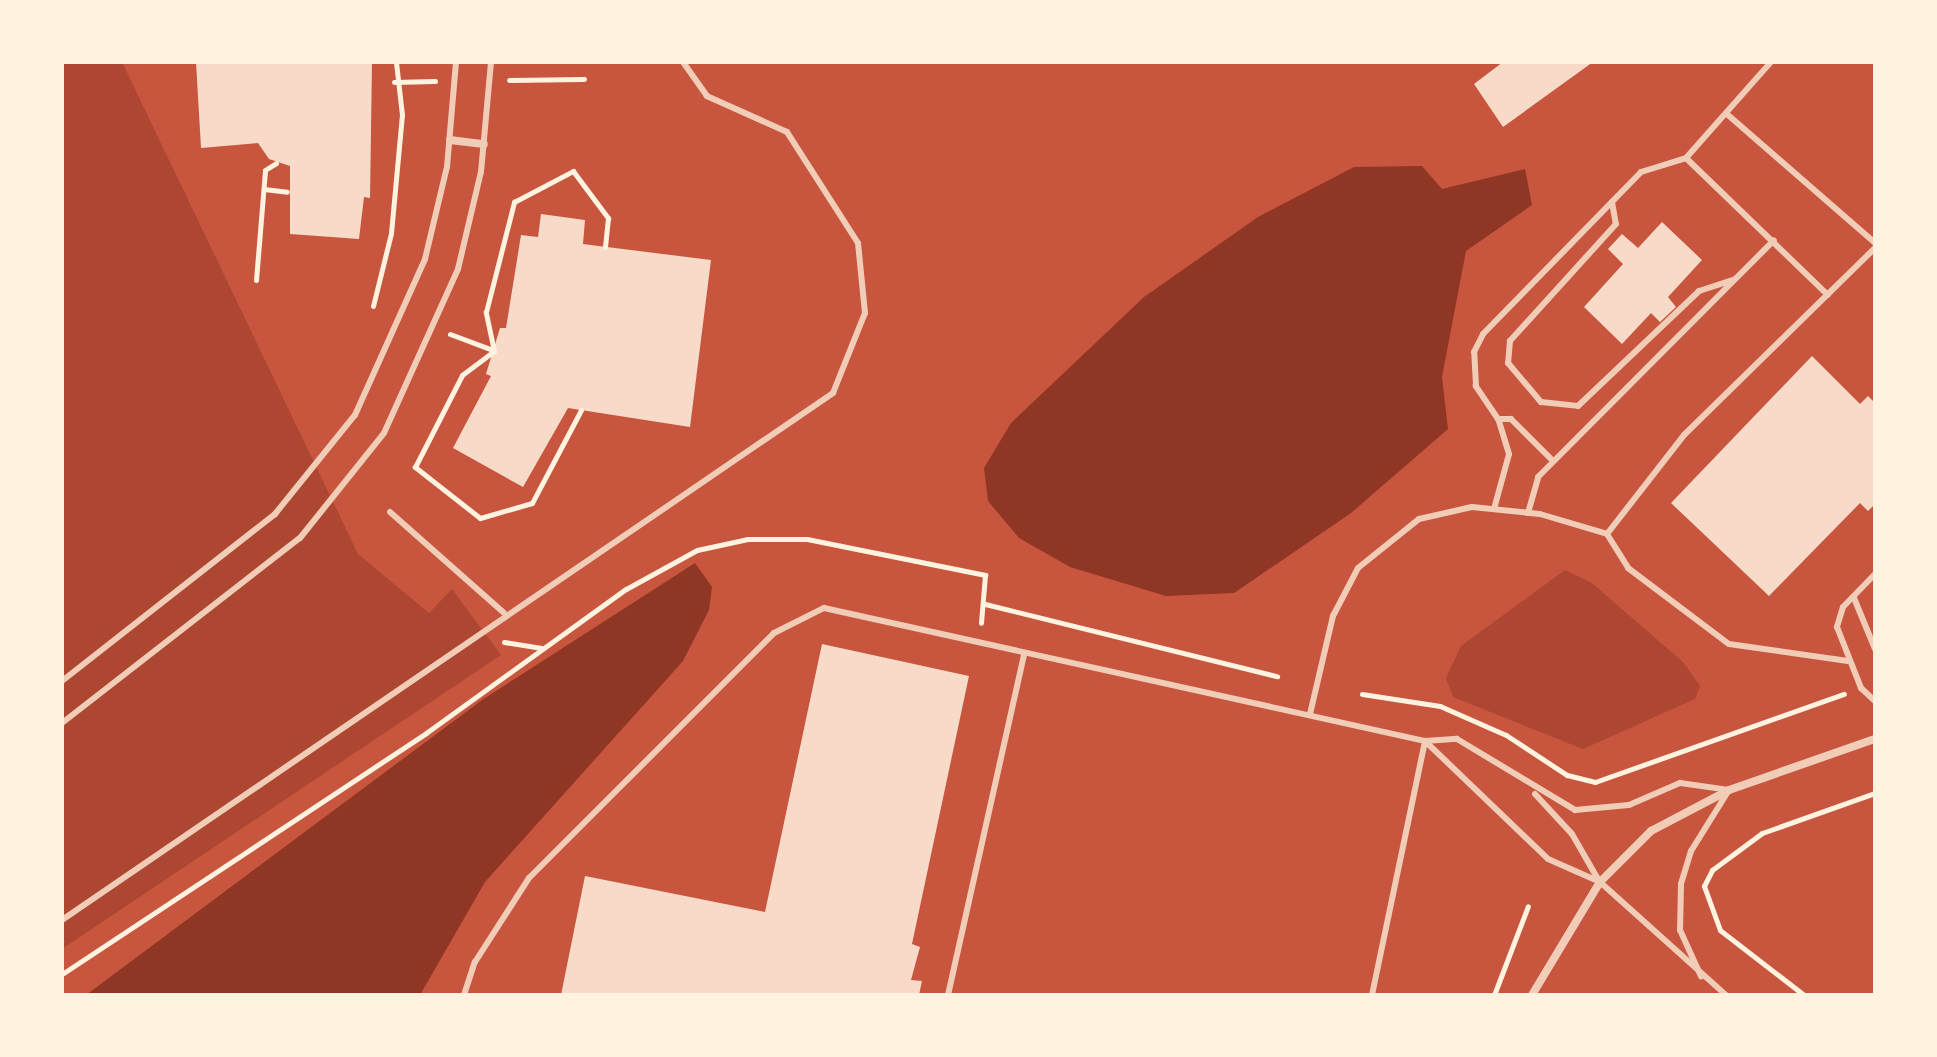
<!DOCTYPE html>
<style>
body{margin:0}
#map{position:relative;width:1937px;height:1057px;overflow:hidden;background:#c8553d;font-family:"Public Sans",sans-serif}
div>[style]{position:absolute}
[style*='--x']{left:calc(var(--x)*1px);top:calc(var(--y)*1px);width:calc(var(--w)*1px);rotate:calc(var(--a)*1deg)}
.green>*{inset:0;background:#ae4732}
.water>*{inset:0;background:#8f3625}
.building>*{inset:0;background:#f7dbc8}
.path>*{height:5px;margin:-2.5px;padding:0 2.5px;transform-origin:2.5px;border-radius:2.5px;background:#fff3e0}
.service>*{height:6px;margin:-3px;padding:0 3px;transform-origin:3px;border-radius:3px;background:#f1ccb7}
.minor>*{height:8px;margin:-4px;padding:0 4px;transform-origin:4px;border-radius:4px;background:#f1ccb7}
span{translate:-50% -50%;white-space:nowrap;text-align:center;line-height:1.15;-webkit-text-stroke:8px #fff3e0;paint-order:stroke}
.frame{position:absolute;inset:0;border:64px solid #fff3e0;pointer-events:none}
</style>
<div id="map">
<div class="green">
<i style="clip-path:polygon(62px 62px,122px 62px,358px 554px,429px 613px,452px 589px,501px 655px,62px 949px)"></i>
<i style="clip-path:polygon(1565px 570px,1592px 583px,1683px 662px,1700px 686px,1695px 699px,1583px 749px,1453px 697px,1446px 678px,1461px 646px)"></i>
</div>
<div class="water">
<i style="clip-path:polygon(1422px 166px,1442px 189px,1525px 169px,1532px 205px,1466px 251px,1442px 377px,1448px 429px,1351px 513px,1234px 593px,1166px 596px,1070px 567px,1019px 538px,988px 501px,984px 468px,1011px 423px,1144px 297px,1258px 217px,1354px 167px)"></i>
<i style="clip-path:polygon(695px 563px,712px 587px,709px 610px,683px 661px,485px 882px,420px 995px,86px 995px,482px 700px)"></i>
</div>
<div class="building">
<i style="clip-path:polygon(196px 62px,372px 62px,370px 198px,364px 197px,359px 239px,290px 234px,290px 166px,269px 159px,258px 143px,201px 148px)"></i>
<i style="clip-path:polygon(1503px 62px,1593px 62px,1503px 127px,1474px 84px)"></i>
<i style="clip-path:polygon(541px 214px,585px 220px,583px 244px,711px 260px,690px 427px,568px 408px,523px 487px,453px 448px,491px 376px,486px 374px,500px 328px,506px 328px,521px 235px,538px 237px)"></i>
<i style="clip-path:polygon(1662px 222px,1702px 260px,1668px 297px,1676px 307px,1660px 322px,1651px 313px,1622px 344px,1584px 307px,1623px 264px,1608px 249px,1622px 234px,1638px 248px)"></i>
<i style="clip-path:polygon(1812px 356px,1860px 404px,1868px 396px,1875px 403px,1875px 504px,1868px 511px,1860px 503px,1769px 596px,1671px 503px)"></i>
<i style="clip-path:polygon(822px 644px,969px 676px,912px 944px,920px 947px,911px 980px,922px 981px,919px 995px,561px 995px,585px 876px,765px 912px)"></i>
</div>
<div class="path">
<i style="--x:509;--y:80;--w:75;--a:-0.8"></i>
<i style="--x:394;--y:82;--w:41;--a:-1.4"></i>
<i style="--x:264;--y:189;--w:23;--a:7"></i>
<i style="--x:256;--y:280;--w:110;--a:-85.3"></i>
<i style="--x:265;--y:170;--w:13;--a:-32"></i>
<i style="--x:373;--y:306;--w:75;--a:-76.1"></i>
<i style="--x:391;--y:233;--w:119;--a:-84.7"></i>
<i style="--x:402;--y:115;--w:53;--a:-96.5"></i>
<i style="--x:450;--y:334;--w:46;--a:20.4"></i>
<i style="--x:581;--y:410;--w:105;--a:117.8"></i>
<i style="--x:532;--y:503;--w:54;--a:163.9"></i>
<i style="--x:480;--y:518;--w:83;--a:-141.9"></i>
<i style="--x:415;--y:467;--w:103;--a:-62.9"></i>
<i style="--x:462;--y:375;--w:40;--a:-37"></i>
<i style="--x:494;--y:351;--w:40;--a:-102"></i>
<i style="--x:486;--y:312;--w:114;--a:-75.7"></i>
<i style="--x:514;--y:202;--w:67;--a:-27.7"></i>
<i style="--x:573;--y:171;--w:59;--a:53.3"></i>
<i style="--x:608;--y:218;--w:29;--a:96"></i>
<i style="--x:985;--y:604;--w:301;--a:13.9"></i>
<i style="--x:504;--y:642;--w:38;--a:9"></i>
<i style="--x:1362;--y:694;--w:79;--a:8.7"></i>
<i style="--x:1440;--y:706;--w:72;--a:23.7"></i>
<i style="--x:1506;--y:735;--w:73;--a:33.3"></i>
<i style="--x:1567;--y:775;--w:29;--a:14"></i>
<i style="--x:1595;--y:782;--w:264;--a:-19.5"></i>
<i style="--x:62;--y:974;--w:437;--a:-33.5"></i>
<i style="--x:426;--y:733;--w:246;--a:-35.8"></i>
<i style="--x:626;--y:589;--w:81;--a:-28.8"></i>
<i style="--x:697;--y:550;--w:52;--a:-12.2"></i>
<i style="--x:748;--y:539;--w:59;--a:0"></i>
<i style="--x:807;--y:539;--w:182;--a:11.4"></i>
<i style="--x:985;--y:575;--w:48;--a:94.8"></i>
<i style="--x:1494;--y:995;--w:95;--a:-69.1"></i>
<i style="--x:1804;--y:995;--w:106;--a:-142.3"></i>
<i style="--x:1720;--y:930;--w:47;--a:-110"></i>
<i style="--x:1704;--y:886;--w:18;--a:-63"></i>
<i style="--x:1712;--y:870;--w:62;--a:-36.5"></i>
<i style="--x:1762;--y:833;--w:120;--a:-19.5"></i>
</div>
<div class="service">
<i style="--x:1728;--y:115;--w:195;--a:41"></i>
<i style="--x:1686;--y:158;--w:128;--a:-48.5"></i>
<i style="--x:1612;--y:202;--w:22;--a:80"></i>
<i style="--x:1616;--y:224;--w:158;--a:132.2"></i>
<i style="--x:1510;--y:341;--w:22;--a:95"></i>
<i style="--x:1508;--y:363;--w:51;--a:49.8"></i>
<i style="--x:1541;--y:402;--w:37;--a:6"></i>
<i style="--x:1578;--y:406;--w:167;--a:-43.5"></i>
<i style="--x:1699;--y:291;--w:36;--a:-18"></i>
<i style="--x:1498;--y:419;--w:13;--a:0"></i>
<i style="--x:1511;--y:419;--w:59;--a:45"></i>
<i style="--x:1494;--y:509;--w:57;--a:-74.7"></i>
<i style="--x:1509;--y:454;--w:37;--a:-107"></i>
<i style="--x:1498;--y:419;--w:40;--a:-124"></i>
<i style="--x:1476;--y:386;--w:34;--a:-93"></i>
<i style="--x:1474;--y:352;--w:20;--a:-63"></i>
<i style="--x:1483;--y:334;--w:226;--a:-45.7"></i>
<i style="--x:1641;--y:172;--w:47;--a:-17.3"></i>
<i style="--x:1686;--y:158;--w:197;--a:44"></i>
<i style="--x:390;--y:512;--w:152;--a:41.5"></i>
<i style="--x:1528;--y:513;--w:37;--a:-74"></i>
<i style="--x:1538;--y:477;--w:334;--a:-45.1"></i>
<i style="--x:1607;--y:534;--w:125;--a:-52.1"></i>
<i style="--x:1684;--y:435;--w:267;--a:-44.4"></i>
<i style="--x:1875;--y:574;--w:46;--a:134.1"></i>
<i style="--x:1843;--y:607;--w:21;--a:107"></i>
<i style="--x:1837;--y:627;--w:66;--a:68.5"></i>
<i style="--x:1861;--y:688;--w:19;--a:43"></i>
<i style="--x:1854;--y:598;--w:55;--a:67.6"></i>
<i style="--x:62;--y:681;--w:271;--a:-38.1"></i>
<i style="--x:275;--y:514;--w:127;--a:-51.1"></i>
<i style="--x:355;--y:415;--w:171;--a:-65.8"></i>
<i style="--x:425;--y:259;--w:95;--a:-76.6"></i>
<i style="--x:447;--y:167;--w:105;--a:-85.1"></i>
<i style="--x:1310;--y:714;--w:101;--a:-76.8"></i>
<i style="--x:1333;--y:616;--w:54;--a:-62.5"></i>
<i style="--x:1358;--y:568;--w:78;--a:-38.8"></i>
<i style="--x:1419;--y:519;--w:54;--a:-12.8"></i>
<i style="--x:1472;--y:507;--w:68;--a:5.9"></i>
<i style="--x:1540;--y:514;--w:70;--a:16.6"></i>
<i style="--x:1607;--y:534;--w:40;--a:58"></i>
<i style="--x:1628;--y:568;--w:126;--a:37"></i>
<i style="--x:1729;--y:644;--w:120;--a:8.1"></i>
<i style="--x:62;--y:723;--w:301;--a:-37.9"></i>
<i style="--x:300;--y:538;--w:134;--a:-51.3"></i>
<i style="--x:384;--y:433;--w:180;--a:-65.7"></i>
<i style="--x:458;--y:269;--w:100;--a:-76.7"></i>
<i style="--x:481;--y:172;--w:110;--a:-84.8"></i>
<i style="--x:1425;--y:741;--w:170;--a:43.8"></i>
<i style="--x:1548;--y:859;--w:57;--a:23.9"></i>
<i style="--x:1600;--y:882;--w:169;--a:41.9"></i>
<i style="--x:1535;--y:794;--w:54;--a:47.2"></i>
<i style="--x:1572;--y:834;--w:54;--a:60.1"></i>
<i style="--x:62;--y:920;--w:934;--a:-34.35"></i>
<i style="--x:833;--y:393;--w:86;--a:-68.2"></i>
<i style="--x:865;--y:313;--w:70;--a:-95.7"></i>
<i style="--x:858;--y:243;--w:132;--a:-122.6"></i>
<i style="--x:787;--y:132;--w:88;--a:-155.8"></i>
<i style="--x:707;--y:96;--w:42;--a:-125.2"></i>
<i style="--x:464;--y:995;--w:35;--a:-72"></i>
<i style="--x:475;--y:962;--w:100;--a:-57.3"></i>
<i style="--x:529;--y:878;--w:346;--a:-45"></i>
<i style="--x:774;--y:633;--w:56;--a:-26.6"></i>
<i style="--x:824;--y:608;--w:616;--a:12.48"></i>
<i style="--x:1425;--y:741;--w:32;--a:-4"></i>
<i style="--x:1457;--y:739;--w:138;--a:31"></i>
<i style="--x:1575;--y:810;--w:54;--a:-5.3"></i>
<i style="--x:1629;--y:805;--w:56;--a:-23.3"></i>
<i style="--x:1680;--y:783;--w:49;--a:8.1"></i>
<i style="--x:1729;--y:790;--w:72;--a:121.9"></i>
<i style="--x:1691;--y:851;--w:34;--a:107"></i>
<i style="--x:1681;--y:884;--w:46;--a:91.2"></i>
<i style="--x:1680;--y:930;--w:51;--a:65.5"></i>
<i style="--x:948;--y:995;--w:349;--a:-77.4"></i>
<i style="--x:1372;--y:995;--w:259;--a:-78.2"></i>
</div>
<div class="minor">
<i style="--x:450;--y:140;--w:34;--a:7"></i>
<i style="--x:1532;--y:995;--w:132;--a:-59"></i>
<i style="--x:1600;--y:882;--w:72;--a:-45"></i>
<i style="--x:1651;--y:831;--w:88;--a:-27.7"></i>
<i style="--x:1729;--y:790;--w:155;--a:-19.3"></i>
</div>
<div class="frame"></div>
</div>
